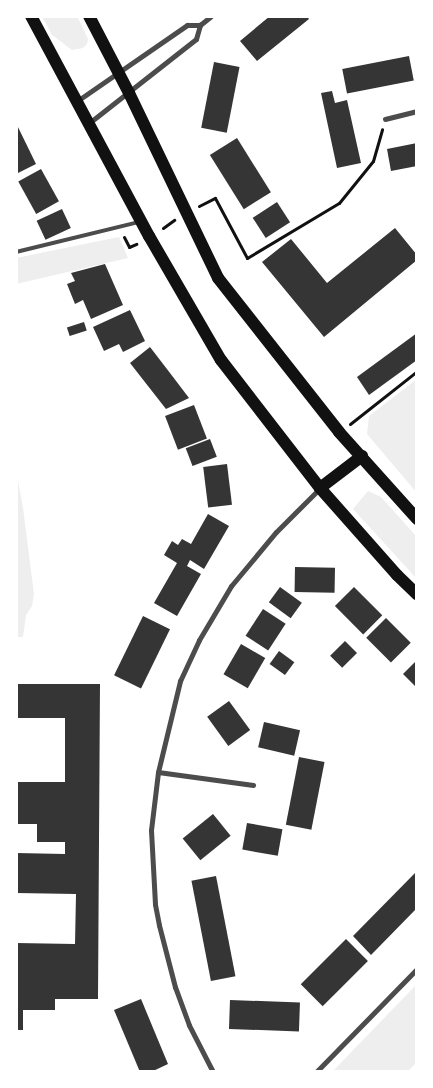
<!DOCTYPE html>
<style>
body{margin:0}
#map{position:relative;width:433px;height:1088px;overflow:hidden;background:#fff;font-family:"DejaVu Sans",sans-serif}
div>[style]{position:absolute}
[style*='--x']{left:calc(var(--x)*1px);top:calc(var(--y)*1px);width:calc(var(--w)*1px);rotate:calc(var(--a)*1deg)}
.green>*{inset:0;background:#eee}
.building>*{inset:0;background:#353535;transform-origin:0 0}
.path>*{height:3px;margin:-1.5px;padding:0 1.5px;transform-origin:1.5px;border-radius:1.5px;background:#111}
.service>*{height:4px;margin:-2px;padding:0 2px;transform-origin:2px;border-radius:2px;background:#4c4c4c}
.minor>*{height:5px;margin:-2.5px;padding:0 2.5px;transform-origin:2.5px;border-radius:2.5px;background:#4c4c4c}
.primary>*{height:12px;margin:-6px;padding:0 6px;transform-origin:6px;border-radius:6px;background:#111}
span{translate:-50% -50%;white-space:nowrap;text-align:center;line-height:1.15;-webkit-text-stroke:4px #fff;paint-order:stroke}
.frame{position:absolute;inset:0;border:18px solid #fff;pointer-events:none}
</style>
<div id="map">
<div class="green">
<i style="clip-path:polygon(42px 16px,77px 16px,88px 39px,87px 44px,83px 48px,72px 50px,52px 35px)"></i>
<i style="clip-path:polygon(119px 237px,128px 258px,16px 284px,16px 258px)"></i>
<i style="clip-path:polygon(417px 379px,417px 493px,367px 434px,369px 416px)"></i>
<i style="clip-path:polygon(16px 470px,23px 508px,34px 594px,32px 606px,26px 615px,23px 637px,16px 637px)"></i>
<i style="clip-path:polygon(368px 491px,381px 497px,417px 537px,417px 579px,353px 509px)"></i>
<i style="clip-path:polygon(417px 984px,417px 1062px,407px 1072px,332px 1072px)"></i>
</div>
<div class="building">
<i style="clip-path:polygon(270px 16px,307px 16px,309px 19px,257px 61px,240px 41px)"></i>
<i style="left:409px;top:56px;width:25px;height:68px;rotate:79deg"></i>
<i style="left:214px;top:62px;width:26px;height:67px;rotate:11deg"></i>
<i style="clip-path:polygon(332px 91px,335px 103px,347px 100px,361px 163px,337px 168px,321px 93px)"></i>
<i style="clip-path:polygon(16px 123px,36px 164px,16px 174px)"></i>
<i style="left:237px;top:138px;width:64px;height:32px;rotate:58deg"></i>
<i style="clip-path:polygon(417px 143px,417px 166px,391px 171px,387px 149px)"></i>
<i style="left:41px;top:169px;width:37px;height:26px;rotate:61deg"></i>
<i style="left:277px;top:202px;width:24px;height:29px;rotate:57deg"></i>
<i style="left:62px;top:209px;width:21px;height:28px;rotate:65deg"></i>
<i style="clip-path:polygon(395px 228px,417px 255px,417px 260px,324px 337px,262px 262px,291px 239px,327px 283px)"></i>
<i style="clip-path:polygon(105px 264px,123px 305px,91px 319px,83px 300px,75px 304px,67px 284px,75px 281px,71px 273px)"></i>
<i style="clip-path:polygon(130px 310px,145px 341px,123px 352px,119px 344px,104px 351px,93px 327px)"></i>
<i style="left:84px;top:322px;width:9px;height:18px;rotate:72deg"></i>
<i style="clip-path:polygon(417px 333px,417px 360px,369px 395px,357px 377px)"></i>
<i style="clip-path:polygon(150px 347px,170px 373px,189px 398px,166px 409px,130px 363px)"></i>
<i style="left:194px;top:405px;width:36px;height:31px;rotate:69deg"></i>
<i style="left:210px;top:439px;width:19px;height:26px;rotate:69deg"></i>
<i style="left:227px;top:464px;width:41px;height:24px;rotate:83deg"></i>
<i style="clip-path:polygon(208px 514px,229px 526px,204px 569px,190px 560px,187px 566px,201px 574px,177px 616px,154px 603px,177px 563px,164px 555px,172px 541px,178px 545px,182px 539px,191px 544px)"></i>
<i style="left:295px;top:567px;width:40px;height:25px;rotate:1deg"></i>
<i style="left:280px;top:587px;width:27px;height:19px;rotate:36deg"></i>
<i style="left:354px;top:587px;width:40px;height:27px;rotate:45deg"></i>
<i style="left:263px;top:609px;width:27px;height:32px;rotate:33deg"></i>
<i style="left:143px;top:616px;width:30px;height:66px;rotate:26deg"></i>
<i style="left:386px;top:618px;width:35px;height:28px;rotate:45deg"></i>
<i style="left:345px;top:641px;width:17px;height:21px;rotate:45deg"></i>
<i style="left:241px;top:644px;width:28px;height:35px;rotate:30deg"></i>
<i style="left:279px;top:651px;width:19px;height:16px;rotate:36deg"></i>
<i style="clip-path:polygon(417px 660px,417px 688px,403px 674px)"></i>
<i style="clip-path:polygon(16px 684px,100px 684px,98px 999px,55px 999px,55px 1010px,23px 1010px,23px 1030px,16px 1030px,16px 943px,75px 944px,76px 894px,16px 893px,16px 853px,65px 854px,65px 842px,37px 842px,37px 824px,16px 824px,16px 782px,65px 782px,65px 718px,16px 718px)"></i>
<i style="left:229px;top:701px;width:36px;height:27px;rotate:54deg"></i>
<i style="left:264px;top:722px;width:37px;height:26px;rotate:13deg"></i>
<i style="left:299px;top:757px;width:26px;height:69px;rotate:11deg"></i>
<i style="left:213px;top:814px;width:28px;height:39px;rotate:51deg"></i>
<i style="left:247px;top:823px;width:36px;height:27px;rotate:10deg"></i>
<i style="clip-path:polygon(417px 871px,417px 908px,371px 955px,353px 936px)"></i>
<i style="left:216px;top:876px;width:102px;height:25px;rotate:79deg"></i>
<i style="left:346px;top:939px;width:31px;height:64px;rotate:45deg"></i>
<i style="clip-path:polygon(141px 999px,168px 1064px,151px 1072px,140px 1072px,114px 1010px)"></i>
<i style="left:230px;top:1000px;width:70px;height:29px;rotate:2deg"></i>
</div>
<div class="path">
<i style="--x:199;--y:206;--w:18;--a:-27"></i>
<i style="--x:215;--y:198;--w:68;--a:61.9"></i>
<i style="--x:247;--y:258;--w:107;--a:-30.9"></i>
<i style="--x:339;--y:203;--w:54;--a:-51"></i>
<i style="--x:373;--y:161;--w:33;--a:-74"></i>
<i style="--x:163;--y:228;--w:14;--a:-36"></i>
<i style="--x:124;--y:237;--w:11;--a:63"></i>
<i style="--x:129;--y:247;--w:8;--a:-23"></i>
<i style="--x:350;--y:424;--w:85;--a:-38.3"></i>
</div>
<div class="service">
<i style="--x:16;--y:252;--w:127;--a:-13.7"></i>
</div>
<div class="minor">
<i style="--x:77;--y:101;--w:134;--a:-34.6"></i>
<i style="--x:187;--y:25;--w:13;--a:0"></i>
<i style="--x:385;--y:119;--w:33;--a:-14"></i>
<i style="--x:89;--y:123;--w:136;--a:-38.1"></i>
<i style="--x:196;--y:39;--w:15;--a:-74"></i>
<i style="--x:200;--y:25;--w:14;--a:-39"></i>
<i style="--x:158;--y:772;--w:96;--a:7.8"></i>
<i style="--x:213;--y:1072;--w:53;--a:-117.1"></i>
<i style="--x:189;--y:1025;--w:40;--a:-110.2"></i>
<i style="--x:175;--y:987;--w:64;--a:-104.5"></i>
<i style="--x:159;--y:925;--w:21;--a:-101"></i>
<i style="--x:155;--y:904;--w:74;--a:-93.1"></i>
<i style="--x:151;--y:830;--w:58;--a:-83.1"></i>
<i style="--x:158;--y:772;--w:94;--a:-76.4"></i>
<i style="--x:180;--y:681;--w:45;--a:-65.1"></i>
<i style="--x:199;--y:640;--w:63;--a:-59.3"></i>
<i style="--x:231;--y:586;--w:70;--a:-50.2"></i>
<i style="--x:276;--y:532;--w:62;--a:-45"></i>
<i style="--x:316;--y:1072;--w:144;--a:-45.6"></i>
</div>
<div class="primary">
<i style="--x:31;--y:16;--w:250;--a:61.8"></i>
<i style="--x:149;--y:236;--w:143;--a:59.9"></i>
<i style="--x:221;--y:360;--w:162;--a:52.3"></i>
<i style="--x:320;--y:488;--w:116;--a:48.5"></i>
<i style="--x:397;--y:575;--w:28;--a:44"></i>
<i style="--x:89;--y:16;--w:87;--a:62.5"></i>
<i style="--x:129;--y:93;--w:205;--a:64.3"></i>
<i style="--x:218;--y:278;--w:196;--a:51.8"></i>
<i style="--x:339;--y:432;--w:117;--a:48.1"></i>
<i style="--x:320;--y:488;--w:53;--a:-37.3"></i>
</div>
<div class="frame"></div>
</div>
